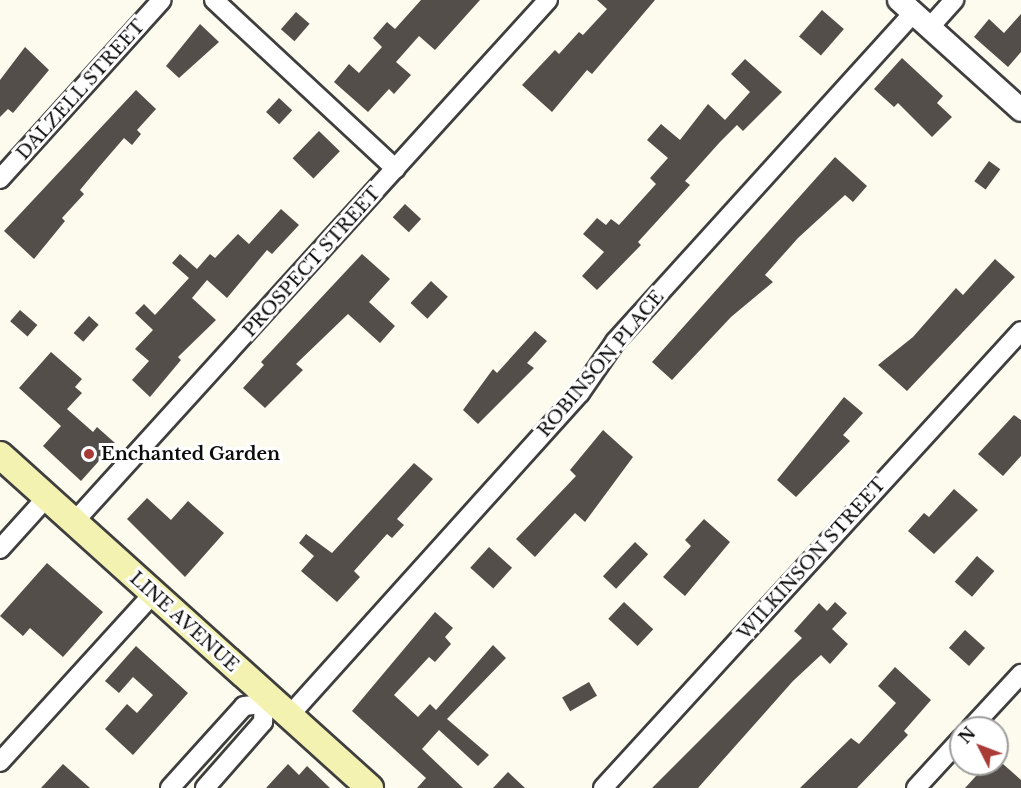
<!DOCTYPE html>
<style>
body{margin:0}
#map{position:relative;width:1021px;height:788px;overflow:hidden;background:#fcfbed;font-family:"Libre Baskerville",serif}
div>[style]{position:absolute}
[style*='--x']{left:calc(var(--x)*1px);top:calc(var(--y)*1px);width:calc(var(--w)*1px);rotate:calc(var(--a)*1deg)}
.building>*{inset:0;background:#534e4a;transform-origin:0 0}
.roads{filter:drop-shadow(2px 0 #3f3f3f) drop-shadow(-2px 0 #3f3f3f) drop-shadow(0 2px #3f3f3f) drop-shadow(0 -2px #3f3f3f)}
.minor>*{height:18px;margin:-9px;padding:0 9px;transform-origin:9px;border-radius:9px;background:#fff}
.tertiary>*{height:22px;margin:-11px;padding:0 11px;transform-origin:11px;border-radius:11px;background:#fff}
.secondary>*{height:26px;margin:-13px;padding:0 13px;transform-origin:13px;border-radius:13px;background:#f4f2b0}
.dots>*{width:16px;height:16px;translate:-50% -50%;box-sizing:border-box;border:3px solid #fff;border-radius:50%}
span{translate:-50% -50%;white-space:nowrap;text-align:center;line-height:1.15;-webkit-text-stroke:6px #fff;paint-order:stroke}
.street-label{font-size:18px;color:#0c0c0c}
.poi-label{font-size:18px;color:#0c0c0c;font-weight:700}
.left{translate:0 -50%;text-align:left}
.north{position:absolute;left:949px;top:716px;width:60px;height:60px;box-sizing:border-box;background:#fff;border:2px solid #9e9e9e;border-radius:50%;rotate:312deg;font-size:16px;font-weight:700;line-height:24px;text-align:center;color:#0c0c0c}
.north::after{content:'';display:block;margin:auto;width:21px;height:27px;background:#a93b37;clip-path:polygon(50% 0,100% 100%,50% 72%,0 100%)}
</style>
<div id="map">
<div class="building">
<i style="clip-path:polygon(421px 0,480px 0,435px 50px,419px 36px,396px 62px,411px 75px,394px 94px,389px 89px,368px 112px,334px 82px,349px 64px,359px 73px,382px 47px,373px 38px,387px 22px,395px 29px)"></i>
<i style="clip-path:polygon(597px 0,655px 0,592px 74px,587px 70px,552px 112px,522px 85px,555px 50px,559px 54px,579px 32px,583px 35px,607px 9px)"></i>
<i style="left:822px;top:10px;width:29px;height:35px;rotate:41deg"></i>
<i style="left:296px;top:12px;width:18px;height:23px;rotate:41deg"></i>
<i style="clip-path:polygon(1021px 14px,1021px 52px,1008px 67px,974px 37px,989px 19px,1004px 33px)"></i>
<i style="clip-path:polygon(200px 24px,219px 42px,179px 78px,166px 66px)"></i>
<i style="clip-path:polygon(25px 47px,49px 70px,13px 113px,8px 109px,0 117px,0 80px)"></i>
<i style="clip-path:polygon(902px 58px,943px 96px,937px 103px,952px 117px,932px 137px,898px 103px,894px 107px,874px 89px)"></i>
<i style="clip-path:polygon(745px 59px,782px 92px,743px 131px,737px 125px,720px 142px,685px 181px,690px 185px,638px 242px,641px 245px,597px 290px,582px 276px,604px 252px,583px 234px,597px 218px,606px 225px,611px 219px,619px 225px,656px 184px,650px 178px,668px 158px,647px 140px,661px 124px,680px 140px,708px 104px,725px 120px,750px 92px,731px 74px)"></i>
<i style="clip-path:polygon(136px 90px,156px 109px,137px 130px,141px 134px,132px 145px,124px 138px,99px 167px,80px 190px,84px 194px,62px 218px,65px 221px,34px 259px,4px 231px)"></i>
<i style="left:279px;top:98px;width:18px;height:19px;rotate:43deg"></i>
<i style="left:319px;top:131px;width:29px;height:38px;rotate:44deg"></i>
<i style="clip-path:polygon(835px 157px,867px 186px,853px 202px,845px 195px,798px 238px,765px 275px,773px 282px,731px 317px,672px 380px,652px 362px)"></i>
<i style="left:989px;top:161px;width:14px;height:25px;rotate:36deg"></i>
<i style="left:405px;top:204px;width:22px;height:18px;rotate:43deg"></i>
<i style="clip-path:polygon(281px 209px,299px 225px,272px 254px,267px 250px,227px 298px,207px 280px,192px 298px,216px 320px,178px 357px,181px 360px,150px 397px,132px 380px,149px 361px,135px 349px,153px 330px,135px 313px,144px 304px,155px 315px,189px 278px,172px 263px,180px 254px,197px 269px,210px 254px,215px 258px,238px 234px,249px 244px)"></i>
<i style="clip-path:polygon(362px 254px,390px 279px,369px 302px,395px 326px,380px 343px,348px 314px,296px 364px,303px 370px,265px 408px,243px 388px,264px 365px,261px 362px)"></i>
<i style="clip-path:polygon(995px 259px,1015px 277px,907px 391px,878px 365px,913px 337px,956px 288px,963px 295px)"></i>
<i style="left:431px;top:281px;width:23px;height:30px;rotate:43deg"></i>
<i style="left:20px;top:310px;width:23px;height:15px;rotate:41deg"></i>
<i style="left:89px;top:316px;width:13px;height:23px;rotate:42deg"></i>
<i style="clip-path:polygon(535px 331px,547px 341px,527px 363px,534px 368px,478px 424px,463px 410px,493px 369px,497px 373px)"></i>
<i style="clip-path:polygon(51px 352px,82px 379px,75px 387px,82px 393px,67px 409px,93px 432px,97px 427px,115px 443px,81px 481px,43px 446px,61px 426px,19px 388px)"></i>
<i style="clip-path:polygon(844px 397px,863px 413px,843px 435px,850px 441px,796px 497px,777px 480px)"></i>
<i style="clip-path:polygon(1014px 415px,1021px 420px,1021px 456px,1003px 476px,978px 454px)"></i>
<i style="clip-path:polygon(603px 430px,633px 457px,585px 522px,575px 513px,535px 557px,516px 539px,576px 476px,570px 470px)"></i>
<i style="clip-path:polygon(414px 463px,433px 479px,397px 519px,404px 525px,392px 538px,387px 534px,354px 571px,360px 577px,337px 602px,301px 571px,314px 556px,299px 543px,306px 534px,332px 553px)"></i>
<i style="clip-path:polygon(954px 489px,978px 510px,934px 554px,908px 531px,924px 513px,929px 517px)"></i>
<i style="clip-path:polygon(147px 498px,171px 520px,188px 501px,224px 533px,185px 577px,127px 519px)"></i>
<i style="clip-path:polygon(704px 519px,730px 542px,685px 596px,663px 577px,691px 546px,685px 540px)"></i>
<i style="left:635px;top:542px;width:18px;height:47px;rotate:43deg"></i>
<i style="left:489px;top:547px;width:31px;height:28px;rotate:42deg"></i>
<i style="left:977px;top:556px;width:23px;height:34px;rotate:41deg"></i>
<i style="clip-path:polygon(47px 563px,103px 612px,63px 657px,30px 628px,23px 636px,0 616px)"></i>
<i style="left:624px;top:602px;width:40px;height:23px;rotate:43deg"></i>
<i style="clip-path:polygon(835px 602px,847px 613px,832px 629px,848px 644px,830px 664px,821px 655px,793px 681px,698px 788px,652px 788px,802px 638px,794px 631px,819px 603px,827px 611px)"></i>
<i style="clip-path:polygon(435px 612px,453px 628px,445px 637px,451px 644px,435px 662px,429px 657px,394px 695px,418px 717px,430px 704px,436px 710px,493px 645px,506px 658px,447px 719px,489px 755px,478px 766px,439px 730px,422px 749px,463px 788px,417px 788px,426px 778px,352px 711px)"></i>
<i style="left:965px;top:630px;width:27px;height:24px;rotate:42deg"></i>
<i style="clip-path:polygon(136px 646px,188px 693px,133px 755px,105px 729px,127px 704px,137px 713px,153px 695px,133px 677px,119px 693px,105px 681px)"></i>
<i style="clip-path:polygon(895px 667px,931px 700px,904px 731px,908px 735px,857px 788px,800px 788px,851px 738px,859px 744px,896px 703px,878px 686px)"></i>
<i style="left:589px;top:682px;width:16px;height:31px;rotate:60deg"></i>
<i style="clip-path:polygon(63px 764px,90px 788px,41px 788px)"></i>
<i style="clip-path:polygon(288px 764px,299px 775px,307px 766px,330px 788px,266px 788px)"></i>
<i style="clip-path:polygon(987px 764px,1003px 764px,1021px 780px,1021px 788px,965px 788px)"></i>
<i style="clip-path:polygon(508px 772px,525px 788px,493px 788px)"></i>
</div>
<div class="roads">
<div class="minor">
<i style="--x:214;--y:0;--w:248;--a:42.9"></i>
<i style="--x:929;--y:28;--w:38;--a:-48"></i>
<i style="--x:0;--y:179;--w:241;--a:-47.9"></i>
<i style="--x:74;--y:522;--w:705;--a:-47.76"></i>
<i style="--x:0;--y:549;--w:70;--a:-47.9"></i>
<i style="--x:289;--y:716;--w:435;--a:-48"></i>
<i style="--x:580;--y:393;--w:62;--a:-55.5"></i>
<i style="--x:615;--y:342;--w:444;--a:-47.8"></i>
<i style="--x:971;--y:728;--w:74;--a:-47.2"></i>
<i style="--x:0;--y:762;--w:226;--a:-47.7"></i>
<i style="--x:170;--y:788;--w:110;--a:-47.9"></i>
<i style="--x:244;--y:706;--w:20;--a:-6"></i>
<i style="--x:264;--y:704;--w:8;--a:-45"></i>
<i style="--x:205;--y:788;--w:88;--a:-48.7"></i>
<i style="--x:263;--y:722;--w:18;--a:-87"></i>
<i style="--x:603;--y:788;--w:619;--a:-47.55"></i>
<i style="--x:916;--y:788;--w:67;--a:-47.4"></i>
</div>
<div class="tertiary">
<i style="--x:899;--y:0;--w:164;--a:42"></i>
</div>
<div class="secondary">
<i style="--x:0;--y:455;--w:498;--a:42"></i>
</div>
</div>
<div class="dots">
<i style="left:89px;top:454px;background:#a93b37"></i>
</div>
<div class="street-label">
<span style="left:81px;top:90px;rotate:-48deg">DALZELL STREET</span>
<span style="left:312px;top:262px;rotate:-48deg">PROSPECT STREET</span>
<span style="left:601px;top:364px;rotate:-50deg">ROBINSON PLACE</span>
<span style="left:812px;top:559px;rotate:-48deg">WILKINSON STREET</span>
<span style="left:184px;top:622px;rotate:42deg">LINE AVENUE</span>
</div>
<div class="poi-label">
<span class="left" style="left:101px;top:454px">Enchanted Garden</span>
</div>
<div class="north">N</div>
</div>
